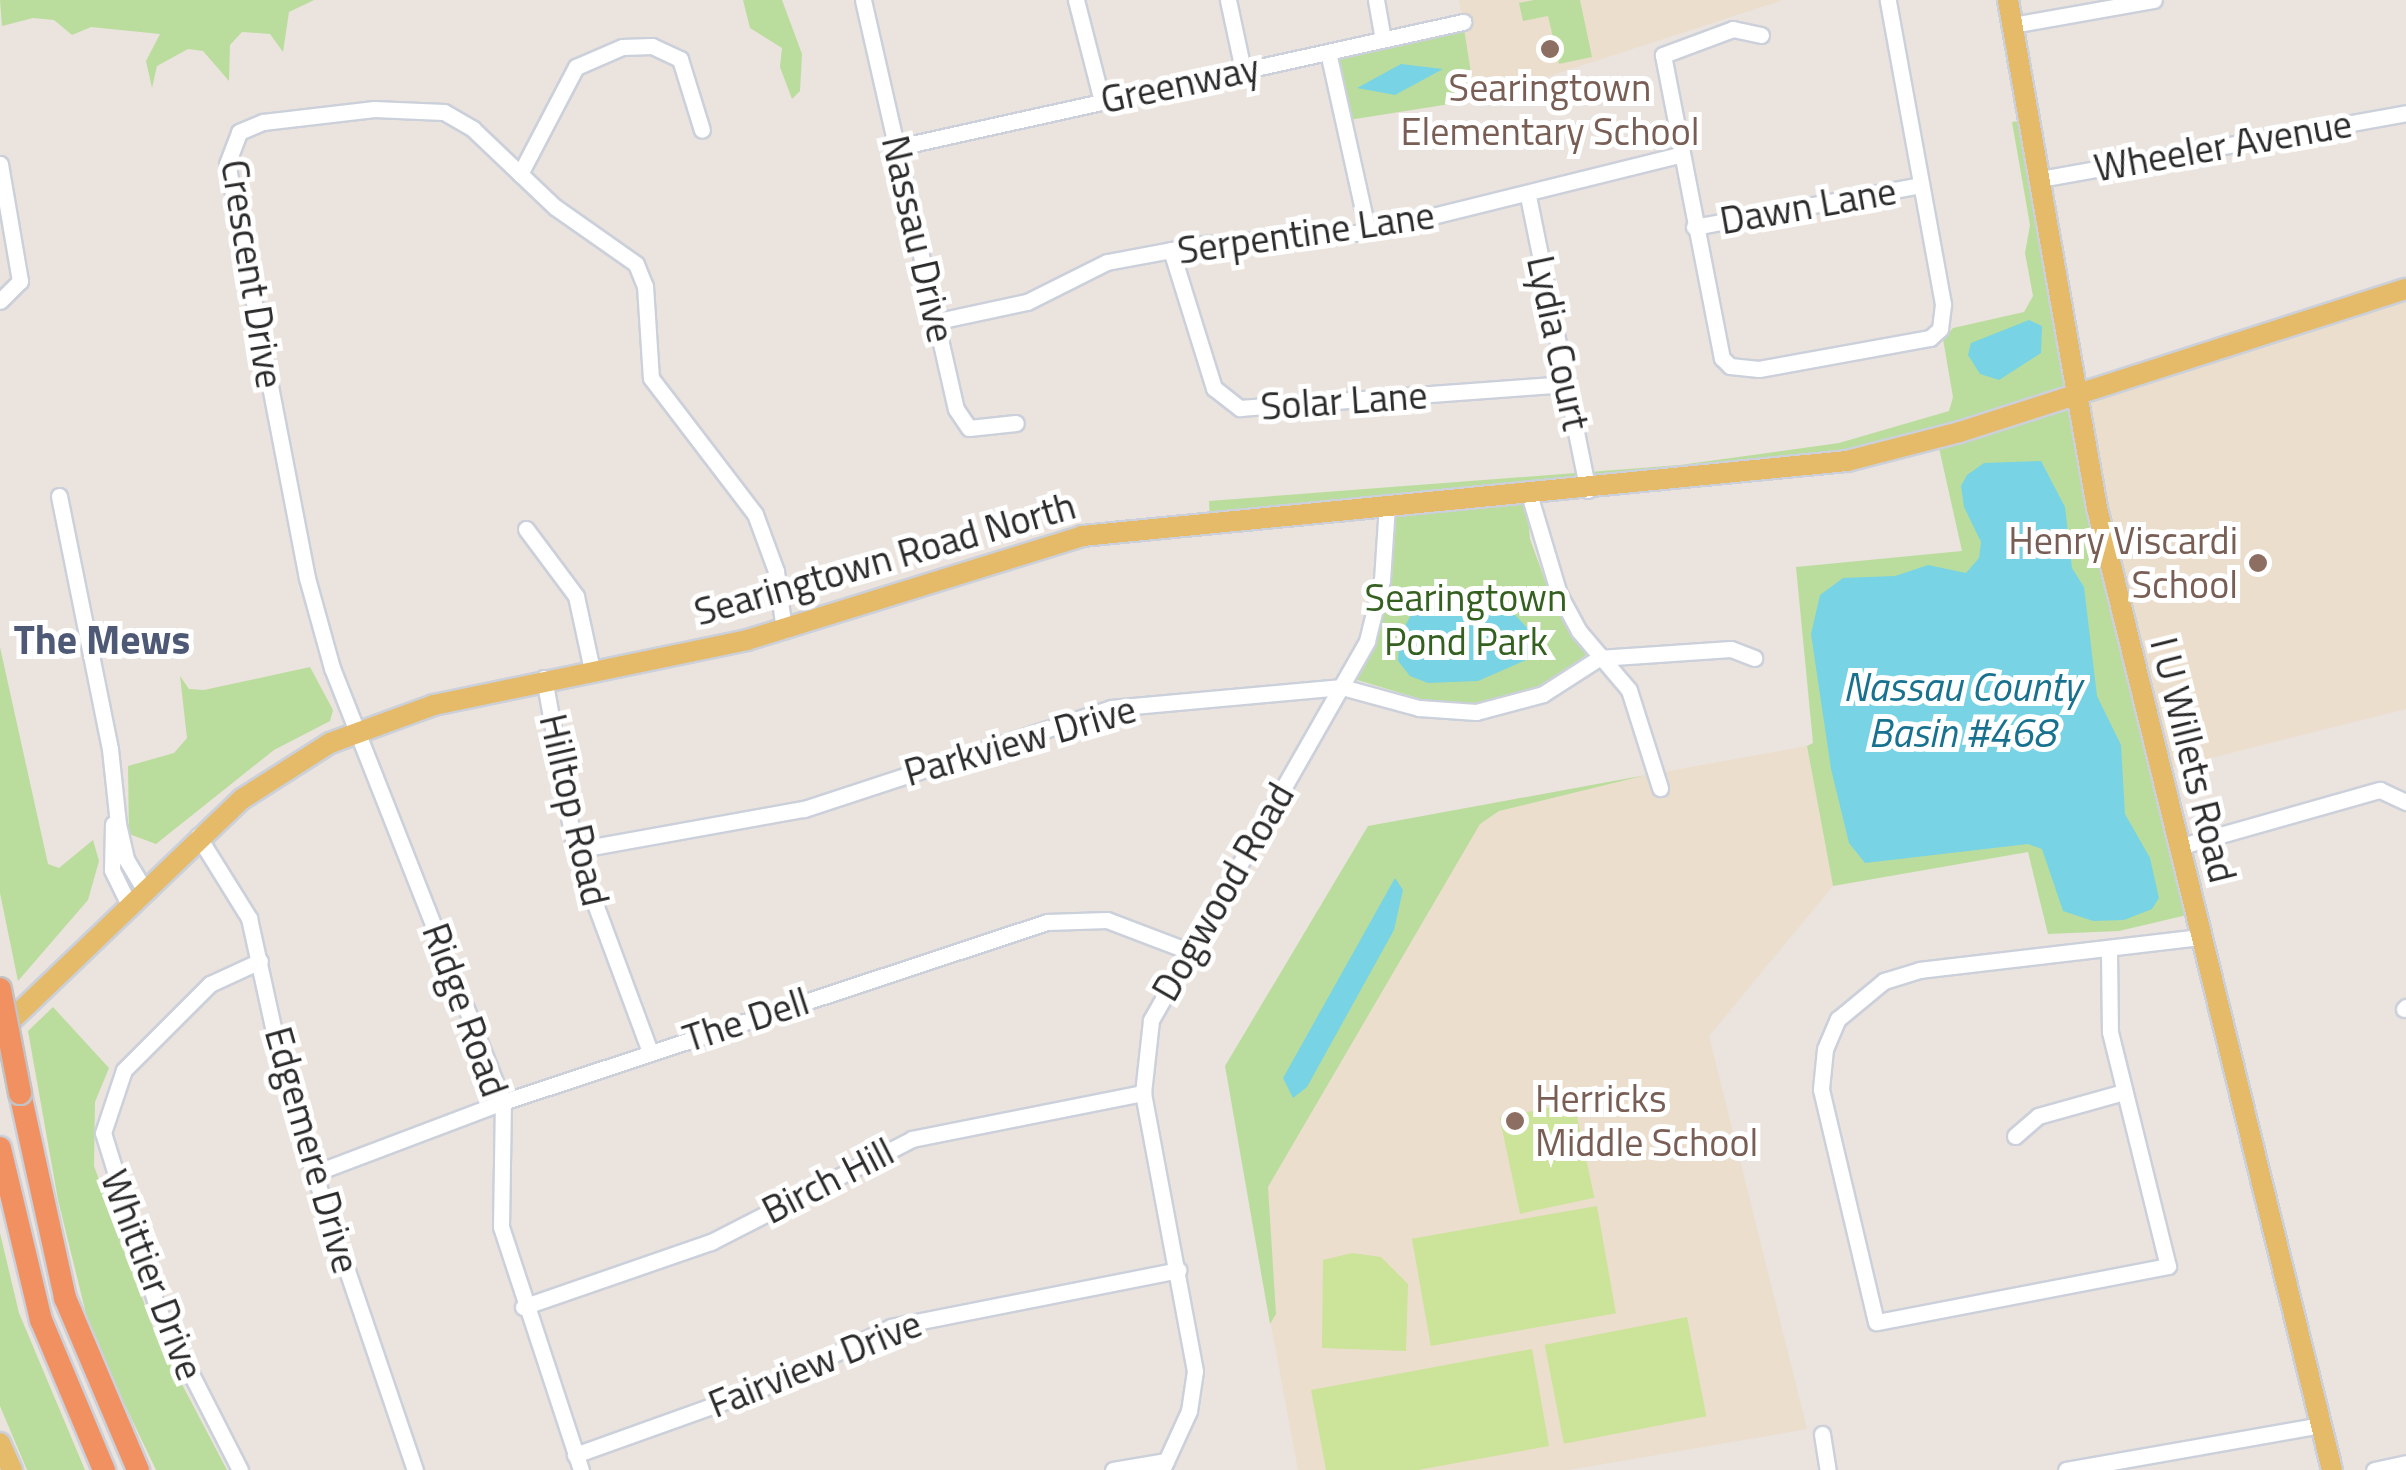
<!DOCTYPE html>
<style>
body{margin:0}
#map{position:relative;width:2406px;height:1470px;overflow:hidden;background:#ebe3dd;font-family:"Titillium Web",sans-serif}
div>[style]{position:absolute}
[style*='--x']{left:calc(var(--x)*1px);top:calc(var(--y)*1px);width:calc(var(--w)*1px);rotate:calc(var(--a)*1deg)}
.education>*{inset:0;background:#ebdecd}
.green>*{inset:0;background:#badd9e;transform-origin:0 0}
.pitch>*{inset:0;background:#cce39a;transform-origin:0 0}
.water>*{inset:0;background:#78d3e4}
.roads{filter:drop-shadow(2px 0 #cbd0da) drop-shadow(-2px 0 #cbd0da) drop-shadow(0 2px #cbd0da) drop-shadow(0 -2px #cbd0da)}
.minor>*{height:15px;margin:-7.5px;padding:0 7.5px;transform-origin:7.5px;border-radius:7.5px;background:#fff}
.major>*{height:20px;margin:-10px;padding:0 10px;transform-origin:10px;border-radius:10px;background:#e5ba68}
.highway>*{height:22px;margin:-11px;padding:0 11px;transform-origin:11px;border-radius:11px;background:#f19162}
.bridges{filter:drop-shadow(2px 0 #c3c3c3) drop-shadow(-2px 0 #c3c3c3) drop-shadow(0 2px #c3c3c3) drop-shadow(0 -2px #c3c3c3)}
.highway-bridge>*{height:22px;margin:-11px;padding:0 11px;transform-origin:11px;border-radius:11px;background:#f19162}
.dots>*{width:28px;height:28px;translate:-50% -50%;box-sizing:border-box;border:5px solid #fff;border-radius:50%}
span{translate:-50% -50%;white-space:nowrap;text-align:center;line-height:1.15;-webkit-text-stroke:10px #fff;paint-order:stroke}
.street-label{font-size:38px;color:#2a2a2a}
.education-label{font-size:38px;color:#785e54}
.right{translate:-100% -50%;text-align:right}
.left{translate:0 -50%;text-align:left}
.park-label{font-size:38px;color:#346020}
.neighbourhood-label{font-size:40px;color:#4e5976;font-weight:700}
.water-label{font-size:40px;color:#18728f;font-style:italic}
</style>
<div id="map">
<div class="education">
<i style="clip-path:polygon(1459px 0,1783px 0,1476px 100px)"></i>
<i style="clip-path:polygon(2406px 289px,2406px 709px,2159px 771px,2078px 394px)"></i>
<i style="clip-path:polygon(1807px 746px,1833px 886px,1709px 1036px,1807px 1429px,1569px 1470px,1298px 1470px,1249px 1206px,1488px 804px)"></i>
</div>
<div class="green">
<i style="clip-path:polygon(0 0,314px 0,289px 12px,283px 52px,270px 34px,242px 32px,230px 45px,229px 81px,203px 51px,188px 49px,157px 66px,152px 88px,146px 61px,160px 34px,91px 27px,72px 35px,54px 20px,33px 18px,2px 26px)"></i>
<i style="clip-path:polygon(743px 0,782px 0,802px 54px,800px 91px,792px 99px,780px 67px,782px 48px,750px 28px)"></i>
<i style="clip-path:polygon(1534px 0,1580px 0,1592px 57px,1559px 64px,1548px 16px,1523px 21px,1519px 3px)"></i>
<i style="left:1463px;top:22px;width:79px;height:138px;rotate:81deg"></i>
<i style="clip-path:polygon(2025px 120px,2187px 915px,2119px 931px,2048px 934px,2028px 852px,1833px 886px,1807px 746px,1813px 743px,1796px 567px,1962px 551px,1937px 439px,1526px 495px,1530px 539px,1546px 583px,1587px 654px,1542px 689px,1492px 705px,1454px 709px,1354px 679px,1369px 650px,1388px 506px,1210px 521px,1209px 501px,1680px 465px,1839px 443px,1949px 411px,1953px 397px,1943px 339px,1953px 328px,2024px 312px,2033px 296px,2025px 253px,2030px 225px,2012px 122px)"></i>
<i style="clip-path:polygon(0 647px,48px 864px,59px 868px,93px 840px,99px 861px,88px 900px,18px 981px,0 893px)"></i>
<i style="clip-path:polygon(310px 667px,333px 710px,330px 721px,274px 750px,156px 844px,129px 834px,128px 766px,174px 753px,187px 738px,180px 676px,189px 689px,204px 690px)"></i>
<i style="clip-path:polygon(1646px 775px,1499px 811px,1480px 824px,1268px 1187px,1276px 1314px,1270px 1324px,1225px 1066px,1368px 826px)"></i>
<i style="clip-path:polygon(53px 1007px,109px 1068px,95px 1102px,94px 1166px,155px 1333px,227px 1470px,156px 1470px,91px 1334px,58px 1200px,28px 1031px)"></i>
<i style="clip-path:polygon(0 1233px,19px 1313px,85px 1470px,27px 1470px,0 1406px)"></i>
</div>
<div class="pitch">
<i style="left:1574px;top:1102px;width:98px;height:76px;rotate:78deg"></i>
<i style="left:1597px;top:1206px;width:109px;height:188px;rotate:80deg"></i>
<i style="clip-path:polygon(1352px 1253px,1381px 1257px,1408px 1284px,1406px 1351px,1322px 1348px,1323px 1260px)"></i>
<i style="left:1687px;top:1317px;width:101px;height:145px;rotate:79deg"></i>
<i style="clip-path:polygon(1532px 1349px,1549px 1446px,1418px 1470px,1326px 1470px,1311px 1390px)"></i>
</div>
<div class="water">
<i style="clip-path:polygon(1401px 64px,1443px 69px,1395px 95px,1357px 88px)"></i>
<i style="clip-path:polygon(2029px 320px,2042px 326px,2041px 353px,1999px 380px,1980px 374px,1968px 355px,1971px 343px)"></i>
<i style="clip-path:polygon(2041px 461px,2065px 507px,2072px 568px,2084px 587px,2097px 696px,2121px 745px,2125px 814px,2150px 858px,2159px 898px,2152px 909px,2124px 920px,2093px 921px,2063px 911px,2042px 849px,2028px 844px,1865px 863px,1849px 843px,1831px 769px,1811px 634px,1820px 595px,1843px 578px,1895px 576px,1928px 565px,1966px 573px,1979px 558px,1981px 542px,1964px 507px,1961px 486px,1967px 475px,1984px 463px)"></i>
<i style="clip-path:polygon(1440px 582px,1515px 615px,1536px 637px,1533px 657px,1478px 681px,1428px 683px,1410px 676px,1398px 661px,1400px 636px,1421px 595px)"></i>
<i style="clip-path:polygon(1395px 878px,1403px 890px,1394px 930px,1307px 1087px,1293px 1098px,1283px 1078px)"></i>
</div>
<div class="roads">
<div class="minor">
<i style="--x:863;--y:0;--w:419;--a:77.2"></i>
<i style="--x:956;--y:409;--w:23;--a:56"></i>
<i style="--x:969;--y:428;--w:47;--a:-6.1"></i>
<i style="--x:1076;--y:0;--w:104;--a:75.6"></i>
<i style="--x:1228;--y:0;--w:72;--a:77.9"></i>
<i style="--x:1376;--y:0;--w:40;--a:80"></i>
<i style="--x:2012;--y:25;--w:144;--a:-10"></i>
<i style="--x:1761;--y:35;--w:29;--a:-168"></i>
<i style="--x:1733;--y:29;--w:75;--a:159.6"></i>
<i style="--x:1663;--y:55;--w:309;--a:79"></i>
<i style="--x:1722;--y:358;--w:11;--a:45"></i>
<i style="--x:1730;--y:366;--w:29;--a:6"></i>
<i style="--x:1759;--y:369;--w:174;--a:-10.3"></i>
<i style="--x:1930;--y:338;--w:13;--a:-42"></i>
<i style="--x:1940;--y:329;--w:25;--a:-83"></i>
<i style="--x:1943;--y:304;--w:309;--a:-100.3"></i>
<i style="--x:1328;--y:52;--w:184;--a:77.5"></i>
<i style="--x:898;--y:147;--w:579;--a:-12.48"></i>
<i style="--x:0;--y:164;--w:119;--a:80.3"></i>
<i style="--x:20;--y:281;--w:28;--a:135"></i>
<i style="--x:520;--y:174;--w:121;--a:-62.4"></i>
<i style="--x:576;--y:67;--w:50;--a:-23.5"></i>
<i style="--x:622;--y:47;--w:30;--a:-2"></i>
<i style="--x:652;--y:46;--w:31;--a:25"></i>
<i style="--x:680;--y:59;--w:74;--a:72.8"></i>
<i style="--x:2040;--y:179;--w:372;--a:-10.2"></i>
<i style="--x:1528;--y:196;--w:300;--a:78.5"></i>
<i style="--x:1694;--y:227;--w:231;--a:-10.5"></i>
<i style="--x:1171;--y:250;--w:145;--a:72.7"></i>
<i style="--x:1214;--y:388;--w:33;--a:38"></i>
<i style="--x:1240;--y:408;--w:327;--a:-4.2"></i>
<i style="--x:938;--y:321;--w:91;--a:-12.1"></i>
<i style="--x:1027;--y:302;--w:89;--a:-26.6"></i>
<i style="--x:1107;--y:262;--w:99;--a:-10.5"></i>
<i style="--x:1204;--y:244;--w:164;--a:-4.2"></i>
<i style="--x:1368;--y:232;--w:321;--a:-13.9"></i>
<i style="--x:1529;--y:494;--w:104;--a:73.3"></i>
<i style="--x:1559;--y:594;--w:42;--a:61.6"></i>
<i style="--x:1579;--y:631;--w:77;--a:49.7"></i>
<i style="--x:1629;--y:690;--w:103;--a:72.4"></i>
<i style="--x:59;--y:496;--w:258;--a:78.6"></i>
<i style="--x:110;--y:749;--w:75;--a:83.9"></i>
<i style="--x:118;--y:824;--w:36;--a:77"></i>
<i style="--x:126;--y:859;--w:33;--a:59"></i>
<i style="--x:526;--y:529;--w:84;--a:53.3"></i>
<i style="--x:576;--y:596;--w:76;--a:77.8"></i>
<i style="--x:544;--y:678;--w:175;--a:79.8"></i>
<i style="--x:575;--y:850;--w:215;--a:69.6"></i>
<i style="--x:113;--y:824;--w:46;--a:91.2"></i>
<i style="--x:112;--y:870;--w:37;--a:64"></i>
<i style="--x:198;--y:836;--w:97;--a:58.1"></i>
<i style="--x:249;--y:918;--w:186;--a:77.6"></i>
<i style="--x:289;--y:1100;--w:391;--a:71.2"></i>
<i style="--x:2178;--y:847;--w:210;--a:-15.8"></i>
<i style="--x:2380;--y:790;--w:29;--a:25"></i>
<i style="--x:575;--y:850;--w:233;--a:-10.2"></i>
<i style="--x:804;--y:809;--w:323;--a:-18.2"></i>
<i style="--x:1111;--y:708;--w:232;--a:-5.2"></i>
<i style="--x:1342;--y:687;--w:80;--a:15.3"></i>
<i style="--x:1419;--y:708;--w:57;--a:4"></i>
<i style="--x:1476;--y:712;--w:69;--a:-15"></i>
<i style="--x:1543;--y:694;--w:67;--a:-32.7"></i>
<i style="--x:1599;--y:658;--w:132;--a:-3.9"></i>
<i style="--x:1731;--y:649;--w:25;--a:21"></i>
<i style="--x:2109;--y:952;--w:80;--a:89.3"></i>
<i style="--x:2110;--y:1032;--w:241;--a:76.1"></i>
<i style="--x:2168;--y:1266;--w:297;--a:169.1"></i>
<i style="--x:1876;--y:1322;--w:239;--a:-103.3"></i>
<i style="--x:1821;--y:1089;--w:40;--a:-84.3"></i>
<i style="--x:1825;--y:1049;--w:33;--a:-67"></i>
<i style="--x:1838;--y:1019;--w:60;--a:-39.6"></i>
<i style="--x:1884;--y:981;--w:37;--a:-17"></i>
<i style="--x:1919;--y:970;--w:283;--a:-6.7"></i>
<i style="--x:2404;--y:1009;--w:3;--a:-45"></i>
<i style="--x:2015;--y:1136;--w:30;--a:-41"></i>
<i style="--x:2038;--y:1116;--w:89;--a:-15.6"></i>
<i style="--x:312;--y:1174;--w:204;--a:-20.7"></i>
<i style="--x:503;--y:1102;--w:573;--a:-18.31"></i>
<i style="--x:1047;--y:922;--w:60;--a:-1.9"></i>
<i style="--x:1107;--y:920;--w:85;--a:20.8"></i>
<i style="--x:523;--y:1307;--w:199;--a:-19.1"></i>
<i style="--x:711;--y:1242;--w:226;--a:-27.1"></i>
<i style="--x:912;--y:1139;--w:236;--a:-11.3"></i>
<i style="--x:1822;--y:1434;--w:36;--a:81"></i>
<i style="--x:575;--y:1455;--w:199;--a:-19.7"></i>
<i style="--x:762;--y:1388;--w:143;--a:-25.3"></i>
<i style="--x:891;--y:1327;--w:293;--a:-11.2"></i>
<i style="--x:240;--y:1470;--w:183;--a:-117"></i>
<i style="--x:157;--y:1307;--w:182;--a:-107.2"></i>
<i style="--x:103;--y:1133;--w:66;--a:-71.6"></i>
<i style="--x:124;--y:1070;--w:122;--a:-45"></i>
<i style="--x:210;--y:984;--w:55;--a:-24.7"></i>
<i style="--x:581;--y:1470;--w:256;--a:-108.2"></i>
<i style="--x:501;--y:1227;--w:125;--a:-89.1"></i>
<i style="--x:503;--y:1102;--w:466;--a:-111.5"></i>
<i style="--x:332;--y:668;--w:93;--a:-105.5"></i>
<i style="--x:307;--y:578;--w:422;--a:-100.9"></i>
<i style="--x:227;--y:164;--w:34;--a:-69"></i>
<i style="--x:239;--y:132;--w:26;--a:-23"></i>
<i style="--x:263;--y:122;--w:112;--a:-6.7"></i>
<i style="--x:374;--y:109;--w:70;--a:2.5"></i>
<i style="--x:444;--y:112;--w:34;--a:30"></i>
<i style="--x:473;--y:129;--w:113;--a:43.6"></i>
<i style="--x:555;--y:207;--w:99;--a:35.1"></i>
<i style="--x:636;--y:264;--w:24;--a:68"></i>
<i style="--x:645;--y:286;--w:92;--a:86.3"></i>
<i style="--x:651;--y:378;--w:171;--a:52.6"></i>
<i style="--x:755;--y:514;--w:61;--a:69.8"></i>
<i style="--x:776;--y:571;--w:60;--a:82.3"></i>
<i style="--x:1113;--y:1470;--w:54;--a:-9.6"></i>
<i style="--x:1162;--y:1470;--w:65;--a:-65.4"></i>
<i style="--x:1189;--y:1411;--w:40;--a:-81.5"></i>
<i style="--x:1195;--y:1371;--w:283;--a:-100.6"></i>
<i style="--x:1143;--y:1093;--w:73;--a:-83.7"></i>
<i style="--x:1151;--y:1020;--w:436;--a:-60.3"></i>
<i style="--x:1367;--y:641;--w:63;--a:-76.2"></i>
<i style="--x:1382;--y:580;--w:76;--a:-86.2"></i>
<i style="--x:2066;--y:1470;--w:260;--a:-10"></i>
<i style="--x:2374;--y:1470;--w:33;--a:-12"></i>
</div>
<div class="major">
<i style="--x:2008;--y:0;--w:516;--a:80.06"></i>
<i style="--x:2097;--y:508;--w:990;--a:76.27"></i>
<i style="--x:0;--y:1031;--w:335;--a:-43.8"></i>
<i style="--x:242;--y:799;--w:104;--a:-32.5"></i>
<i style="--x:330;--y:743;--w:111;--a:-20.1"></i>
<i style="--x:434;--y:705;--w:320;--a:-11.7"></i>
<i style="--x:747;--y:640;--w:351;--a:-17.2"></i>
<i style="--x:1082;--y:536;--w:769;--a:-5.6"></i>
<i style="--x:1847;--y:461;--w:117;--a:-14.4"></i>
<i style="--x:1960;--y:432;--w:468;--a:-17.8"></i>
<i style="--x:0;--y:1443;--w:30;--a:66"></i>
</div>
<div class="highway">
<i style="--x:20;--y:1093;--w:210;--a:77.6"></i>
<i style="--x:65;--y:1298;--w:187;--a:67"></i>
<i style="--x:0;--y:1148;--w:177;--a:76.6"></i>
<i style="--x:41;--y:1320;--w:163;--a:67.2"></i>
</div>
</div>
<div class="bridges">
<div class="highway-bridge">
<i style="--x:0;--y:989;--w:106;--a:79.1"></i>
</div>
</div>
<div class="dots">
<i style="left:1550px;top:49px;background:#8d6e63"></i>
<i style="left:2258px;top:563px;background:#8d6e63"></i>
<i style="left:1515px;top:1121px;background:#8d6e63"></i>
</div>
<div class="street-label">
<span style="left:1180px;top:84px;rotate:-12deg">Greenway</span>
<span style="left:2223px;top:146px;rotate:-10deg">Wheeler Avenue</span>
<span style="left:1808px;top:206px;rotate:-10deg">Dawn Lane</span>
<span style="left:1306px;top:233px;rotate:-8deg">Serpentine Lane</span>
<span style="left:918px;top:239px;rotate:77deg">Nassau Drive</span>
<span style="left:252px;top:274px;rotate:81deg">Crescent Drive</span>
<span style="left:1558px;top:343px;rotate:78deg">Lydia Court</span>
<span style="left:1344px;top:401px;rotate:-4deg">Solar Lane</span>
<span style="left:885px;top:559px;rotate:-16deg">Searingtown Road North</span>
<span style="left:1020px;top:741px;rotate:-16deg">Parkview Drive</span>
<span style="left:2193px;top:760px;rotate:76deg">I U Willets Road</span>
<span style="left:574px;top:810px;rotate:77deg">Hilltop Road</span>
<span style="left:1223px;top:892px;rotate:-60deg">Dogwood Road</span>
<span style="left:465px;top:1010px;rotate:70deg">Ridge Road</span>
<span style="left:746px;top:1020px;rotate:-18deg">The Dell</span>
<span style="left:312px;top:1150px;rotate:74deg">Edgemere Drive</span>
<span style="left:828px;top:1181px;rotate:-27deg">Birch Hill</span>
<span style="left:152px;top:1275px;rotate:69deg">Whittier Drive</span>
<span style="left:815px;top:1364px;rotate:-22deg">Fairview Drive</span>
</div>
<div class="education-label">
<span style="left:1550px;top:110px">Searingtown<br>Elementary School</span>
<span class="right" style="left:2238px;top:563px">Henry Viscardi<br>School</span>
<span class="left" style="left:1535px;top:1121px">Herricks<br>Middle School</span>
</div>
<div class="park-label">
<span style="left:1466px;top:620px">Searingtown<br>Pond Park</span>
</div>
<div class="neighbourhood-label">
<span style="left:102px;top:640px">The Mews</span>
</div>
<div class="water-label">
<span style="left:1962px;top:710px">Nassau County<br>Basin #468</span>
</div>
</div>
